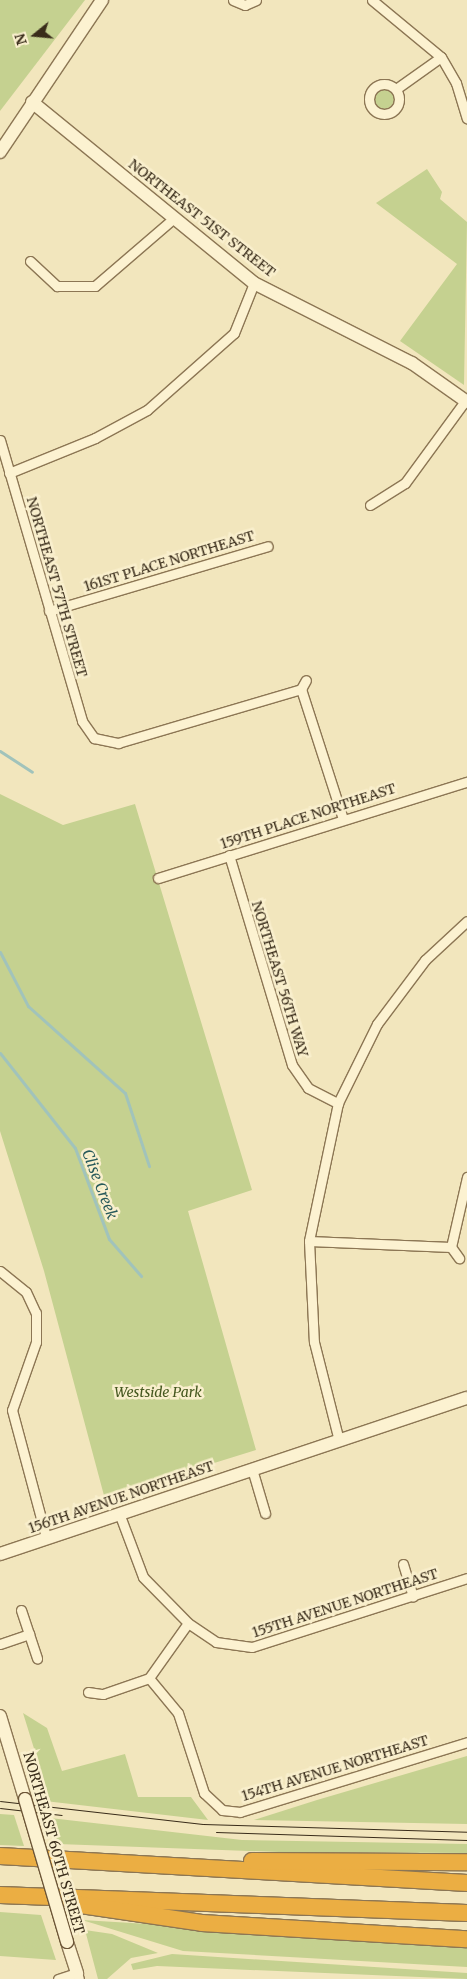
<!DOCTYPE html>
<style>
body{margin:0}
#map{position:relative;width:467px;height:1979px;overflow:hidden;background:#f2e6bd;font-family:Merriweather,serif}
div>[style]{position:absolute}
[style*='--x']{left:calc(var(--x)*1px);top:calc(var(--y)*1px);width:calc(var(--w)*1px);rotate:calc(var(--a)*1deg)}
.green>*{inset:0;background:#c5d190}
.round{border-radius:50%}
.stream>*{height:3px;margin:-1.5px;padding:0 1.5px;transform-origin:1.5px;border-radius:1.5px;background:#a1c3bb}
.roads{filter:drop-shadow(1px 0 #8c7654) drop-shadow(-1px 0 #8c7654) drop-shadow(0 1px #8c7654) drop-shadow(0 -1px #8c7654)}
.street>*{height:9px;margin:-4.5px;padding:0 4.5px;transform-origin:4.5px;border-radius:4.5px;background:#fcf2d1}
.street>.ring{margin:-4.5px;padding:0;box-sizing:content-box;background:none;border:9px solid #fcf2d1;border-radius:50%}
.secondary>*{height:12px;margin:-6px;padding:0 6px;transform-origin:6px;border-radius:6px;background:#fcf2d1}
.highway>*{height:16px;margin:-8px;padding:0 8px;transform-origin:8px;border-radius:8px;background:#ebae43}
.tram>*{height:1px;margin:-0.5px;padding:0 0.5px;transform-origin:0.5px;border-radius:0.5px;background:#392c1a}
.bridges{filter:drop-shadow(1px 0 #6d5638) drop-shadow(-1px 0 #6d5638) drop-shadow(0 1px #6d5638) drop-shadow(0 -1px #6d5638)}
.secondary-bridge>*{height:12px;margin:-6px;padding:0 6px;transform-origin:6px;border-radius:6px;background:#fcf2d1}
span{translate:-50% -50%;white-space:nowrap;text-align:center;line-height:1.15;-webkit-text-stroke:5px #f9efcd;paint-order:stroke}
.street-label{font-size:14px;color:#392c1a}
.park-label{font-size:14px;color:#45581f;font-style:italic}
.water-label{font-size:15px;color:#285a5b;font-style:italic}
.north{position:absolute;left:10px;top:10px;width:50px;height:50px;-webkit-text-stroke:4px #f9efcd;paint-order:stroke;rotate:253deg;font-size:14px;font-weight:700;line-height:20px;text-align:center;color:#392c1a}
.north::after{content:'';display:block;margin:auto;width:18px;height:22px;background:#392c1a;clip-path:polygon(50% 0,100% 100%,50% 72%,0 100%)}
</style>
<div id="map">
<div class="green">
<i style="clip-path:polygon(0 0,85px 0,0 111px)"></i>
<i class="round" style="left:374px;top:89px;width:20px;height:20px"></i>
<i style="clip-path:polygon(427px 169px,442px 192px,440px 199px,467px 222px,464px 385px,400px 341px,457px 264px,376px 203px)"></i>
<i style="clip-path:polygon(0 794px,63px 825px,135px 804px,252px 1190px,188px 1211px,256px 1450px,137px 1487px,106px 1503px,44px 1271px,0 1131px)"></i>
<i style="clip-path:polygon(23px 1713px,47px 1728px,62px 1771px,125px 1754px,138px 1797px,191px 1797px,208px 1820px,45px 1801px,45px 1784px)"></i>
<i style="clip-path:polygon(467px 1756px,467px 1824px,254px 1820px,317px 1800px)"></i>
<i style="clip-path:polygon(0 1814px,14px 1815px,24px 1846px,0 1845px)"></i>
<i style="clip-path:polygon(50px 1818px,242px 1840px,467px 1844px,467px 1853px,279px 1852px,58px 1844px)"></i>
<i style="clip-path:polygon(0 1912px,41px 1915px,56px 1960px,0 1956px)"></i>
<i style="clip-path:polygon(82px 1920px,467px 1943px,467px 1967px,183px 1951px)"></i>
<i style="clip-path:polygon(85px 1930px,112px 1934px,158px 1953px,131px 1958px,107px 1979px,98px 1979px)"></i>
<i style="clip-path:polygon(172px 1954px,467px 1973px,467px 1979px,157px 1966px,133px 1970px,131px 1964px)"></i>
</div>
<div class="stream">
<i style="--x:0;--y:751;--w:38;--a:33"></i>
<i style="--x:0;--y:952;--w:61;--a:62.6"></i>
<i style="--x:28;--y:1006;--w:130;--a:41.9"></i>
<i style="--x:125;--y:1093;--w:77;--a:71.8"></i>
<i style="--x:0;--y:1053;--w:121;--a:51.7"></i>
<i style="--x:75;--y:1148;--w:97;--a:69.5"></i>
<i style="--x:109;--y:1239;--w:49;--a:49.1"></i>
</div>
<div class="roads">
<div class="street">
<i style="--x:233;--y:0;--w:13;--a:23"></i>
<i style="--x:245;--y:5;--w:12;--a:-24"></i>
<i style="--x:372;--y:0;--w:89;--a:39.6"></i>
<i style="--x:441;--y:57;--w:30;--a:60"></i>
<i style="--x:456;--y:83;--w:37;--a:73"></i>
<i class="ring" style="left:369px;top:84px;width:21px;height:21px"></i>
<i style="--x:396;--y:89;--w:55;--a:-35.4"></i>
<i style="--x:30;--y:261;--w:37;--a:43"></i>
<i style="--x:57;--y:286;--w:38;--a:0"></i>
<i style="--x:95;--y:286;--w:104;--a:-40.7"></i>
<i style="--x:0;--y:440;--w:293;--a:73.7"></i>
<i style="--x:82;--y:721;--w:21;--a:55"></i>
<i style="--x:94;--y:738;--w:25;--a:12"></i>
<i style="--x:118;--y:743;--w:191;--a:-16.4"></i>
<i style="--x:9;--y:473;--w:93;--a:-22.1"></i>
<i style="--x:95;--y:438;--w:59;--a:-28.3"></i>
<i style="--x:147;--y:410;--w:116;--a:-41.5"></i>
<i style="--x:234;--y:333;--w:54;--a:-68.2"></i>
<i style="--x:370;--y:505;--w:41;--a:-32.2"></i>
<i style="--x:405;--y:483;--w:102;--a:-53.8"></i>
<i style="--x:49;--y:611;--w:228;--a:-16.5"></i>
<i style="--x:301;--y:689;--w:137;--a:72.1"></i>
<i style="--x:301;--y:689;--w:10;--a:-61"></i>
<i style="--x:229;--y:855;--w:219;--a:73.3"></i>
<i style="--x:292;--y:1065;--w:28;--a:55"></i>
<i style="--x:308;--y:1088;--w:34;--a:27"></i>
<i style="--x:338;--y:1103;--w:141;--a:101.9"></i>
<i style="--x:309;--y:1241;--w:101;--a:87.2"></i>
<i style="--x:314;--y:1342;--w:102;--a:75.8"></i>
<i style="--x:158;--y:878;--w:324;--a:-17.3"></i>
<i style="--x:338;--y:1103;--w:88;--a:-63.7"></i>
<i style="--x:377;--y:1024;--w:80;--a:-53.1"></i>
<i style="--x:425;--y:960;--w:57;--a:-42.9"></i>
<i style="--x:309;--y:1241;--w:142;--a:2.4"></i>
<i style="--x:451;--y:1247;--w:72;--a:-77.1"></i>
<i style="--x:451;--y:1247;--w:14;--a:54"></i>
<i style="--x:0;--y:1271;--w:33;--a:39"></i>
<i style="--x:26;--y:1292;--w:23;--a:65"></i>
<i style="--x:36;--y:1313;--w:29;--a:90"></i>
<i style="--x:36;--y:1342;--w:72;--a:109.4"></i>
<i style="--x:12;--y:1410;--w:131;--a:75"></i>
<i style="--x:252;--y:1469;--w:46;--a:73.5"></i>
<i style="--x:119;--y:1513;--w:68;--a:69.4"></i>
<i style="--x:143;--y:1577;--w:64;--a:45.6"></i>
<i style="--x:403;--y:1564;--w:34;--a:73"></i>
<i style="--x:21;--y:1610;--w:51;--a:71.6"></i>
<i style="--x:0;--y:1644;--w:31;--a:-19"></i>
<i style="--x:149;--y:1678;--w:45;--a:50.4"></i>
<i style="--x:178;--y:1713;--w:84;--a:72"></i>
<i style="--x:204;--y:1793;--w:25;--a:43"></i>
<i style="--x:222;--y:1810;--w:18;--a:6"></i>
<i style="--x:240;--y:1812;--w:238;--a:-17.1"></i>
<i style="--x:88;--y:1692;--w:15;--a:8"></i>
<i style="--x:103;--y:1694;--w:49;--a:-19.2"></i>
<i style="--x:149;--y:1678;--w:67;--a:-54.7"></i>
<i style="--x:188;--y:1623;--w:34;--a:34"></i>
<i style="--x:216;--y:1642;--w:36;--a:8"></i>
<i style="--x:252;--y:1647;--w:226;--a:-17.8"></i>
<i style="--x:58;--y:1979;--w:20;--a:-18"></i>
<i style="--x:77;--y:1973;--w:6;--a:72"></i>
</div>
<div class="secondary">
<i style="--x:32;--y:102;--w:286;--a:39.2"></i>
<i style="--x:254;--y:283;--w:177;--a:26.9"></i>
<i style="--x:412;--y:363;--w:67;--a:35.3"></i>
<i style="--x:0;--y:152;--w:183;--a:-56.1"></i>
<i style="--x:0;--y:1554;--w:492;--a:-18.5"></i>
<i style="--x:0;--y:1716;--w:87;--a:73.2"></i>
<i style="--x:67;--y:1942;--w:33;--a:72"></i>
</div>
<div class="highway">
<i style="--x:0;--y:1856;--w:468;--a:3.3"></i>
<i style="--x:252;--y:1861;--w:215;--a:0.3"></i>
<i style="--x:0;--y:1895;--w:467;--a:2.2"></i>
<i style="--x:74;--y:1904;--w:129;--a:8.4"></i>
<i style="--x:202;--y:1923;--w:265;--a:3.5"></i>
</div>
</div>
<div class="tram">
<i style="--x:0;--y:1801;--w:204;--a:6.5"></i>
<i style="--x:203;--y:1824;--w:264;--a:1.7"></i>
<i style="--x:0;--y:1808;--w:62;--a:6.4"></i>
<i style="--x:216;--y:1832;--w:251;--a:1.8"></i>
</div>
<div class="bridges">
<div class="secondary-bridge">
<i style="--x:25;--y:1799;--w:149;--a:73.6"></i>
</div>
</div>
<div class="street-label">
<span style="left:202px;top:218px;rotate:38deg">NORTHEAST 51ST STREET</span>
<span style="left:169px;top:561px;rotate:-17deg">161ST PLACE NORTHEAST</span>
<span style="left:57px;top:587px;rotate:74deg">NORTHEAST 57TH STREET</span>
<span style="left:308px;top:816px;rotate:-18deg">159TH PLACE NORTHEAST</span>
<span style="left:280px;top:979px;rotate:73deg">NORTHEAST 56TH WAY</span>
<span style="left:121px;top:1497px;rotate:-19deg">156TH AVENUE NORTHEAST</span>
<span style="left:345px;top:1603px;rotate:-18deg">155TH AVENUE NORTHEAST</span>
<span style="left:335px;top:1768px;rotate:-17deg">154TH AVENUE NORTHEAST</span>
<span style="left:54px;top:1843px;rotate:74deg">NORTHEAST 60TH STREET</span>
</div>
<div class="park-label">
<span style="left:158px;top:1392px">Westside Park</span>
</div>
<div class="water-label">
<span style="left:100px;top:1184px;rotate:69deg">Clise Creek</span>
</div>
<div class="north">N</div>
</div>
